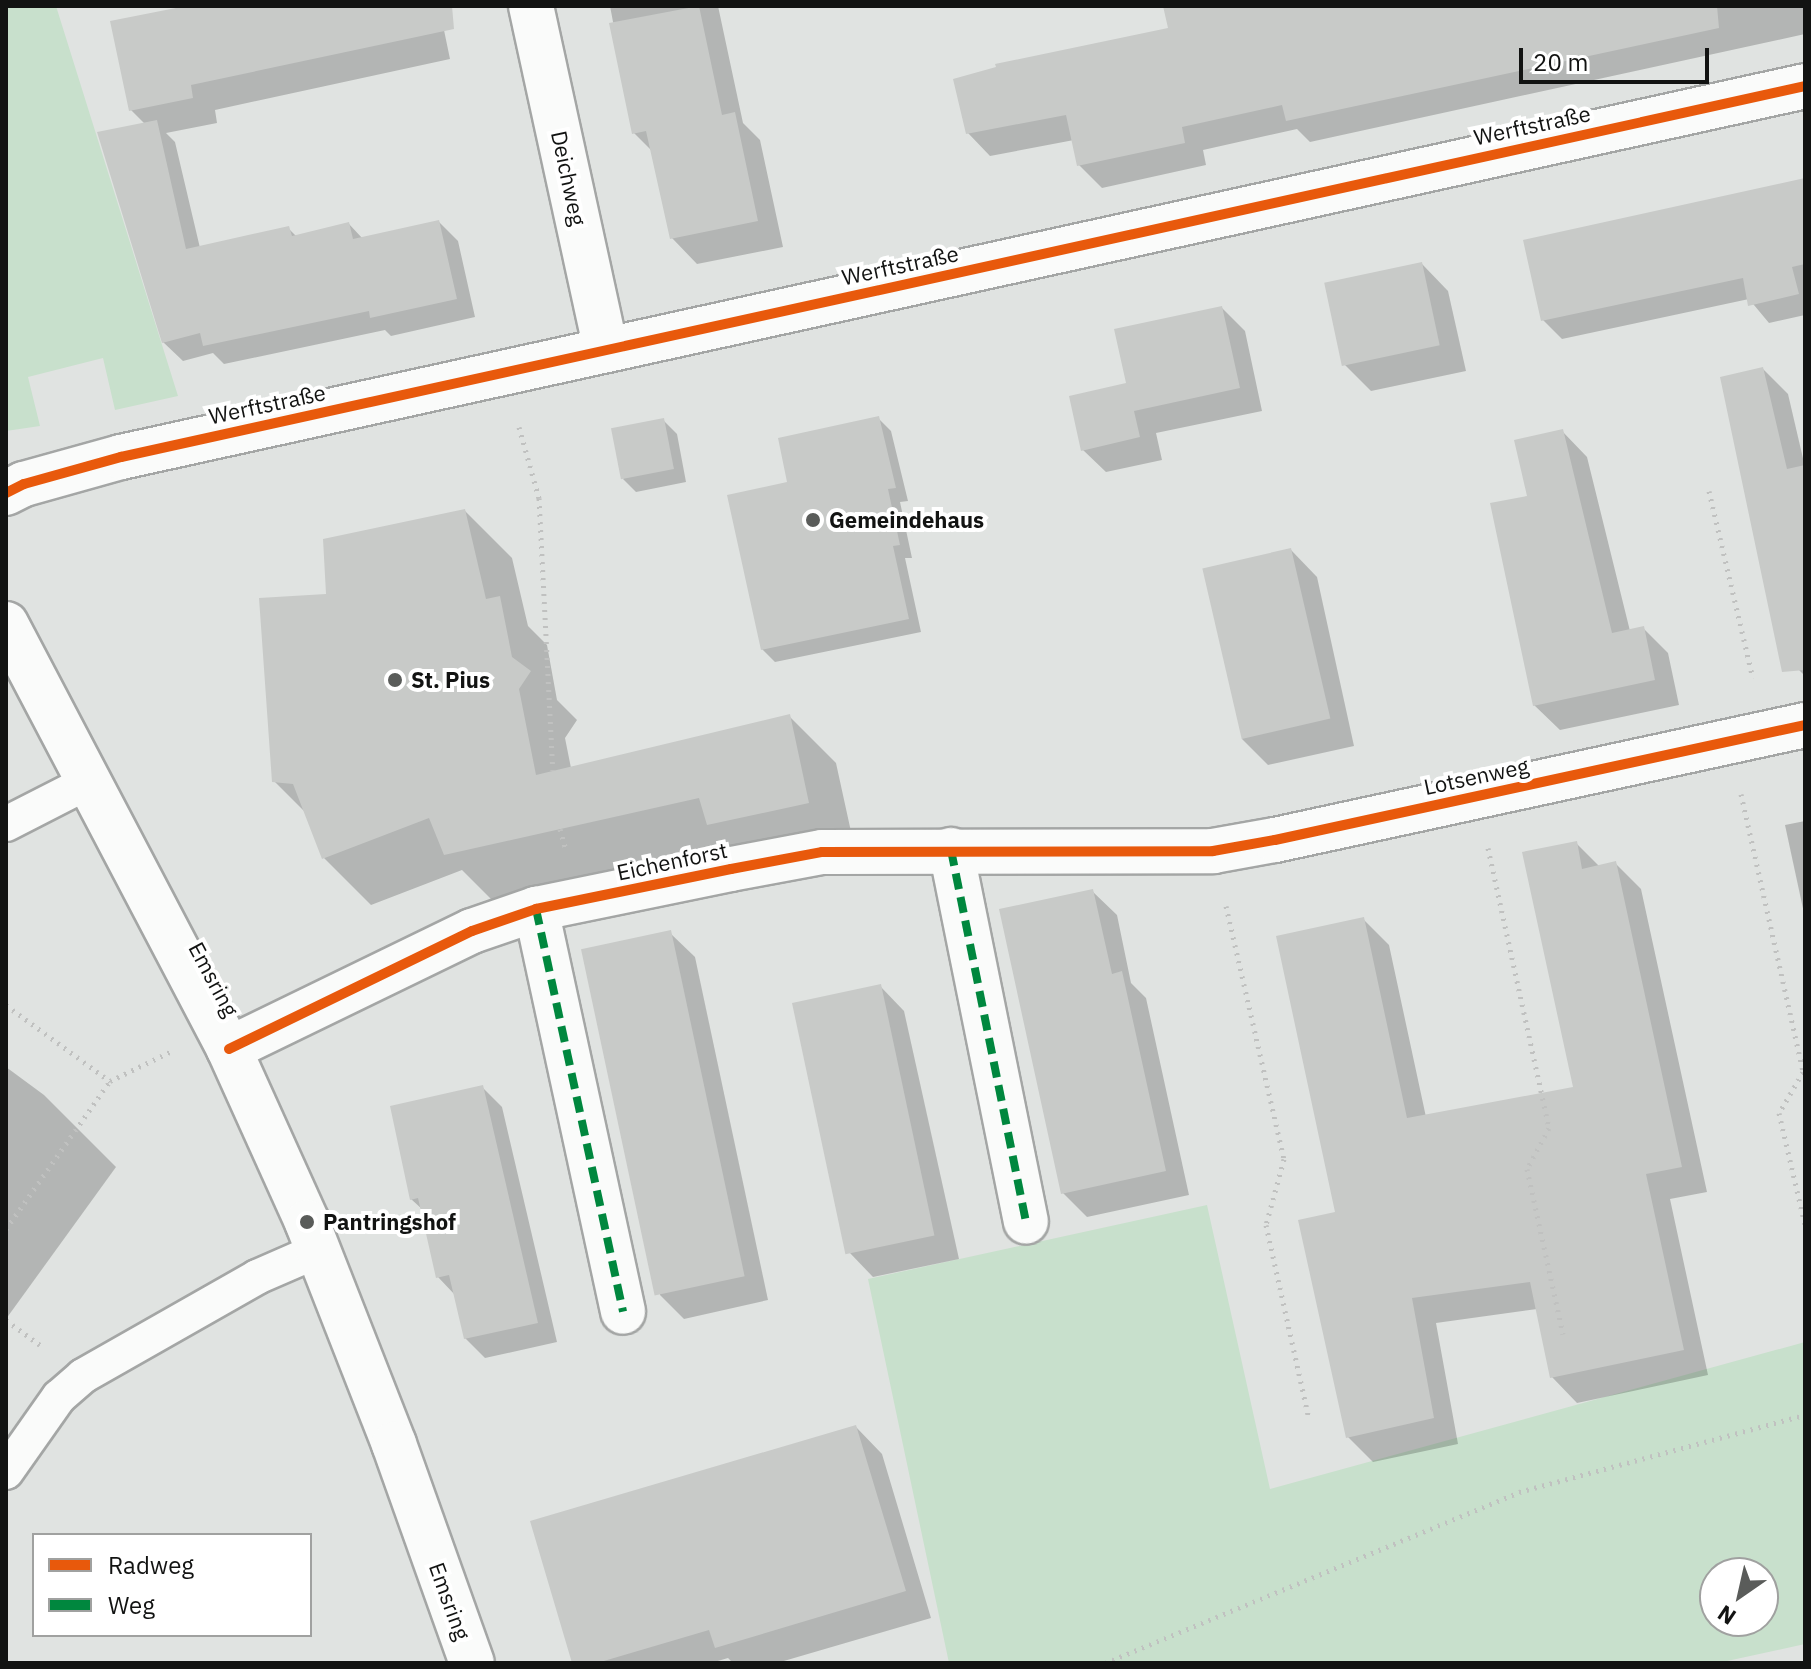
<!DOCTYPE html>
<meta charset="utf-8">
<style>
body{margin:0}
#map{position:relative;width:1811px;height:1669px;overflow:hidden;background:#e0e3e1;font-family:"IBM Plex Sans",sans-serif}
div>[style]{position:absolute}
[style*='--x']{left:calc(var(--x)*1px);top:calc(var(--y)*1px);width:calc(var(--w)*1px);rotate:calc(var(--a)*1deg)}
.green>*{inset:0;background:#c8e0cc}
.shadow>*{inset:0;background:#0003}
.building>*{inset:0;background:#c8cac8;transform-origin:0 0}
.path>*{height:5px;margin-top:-2.5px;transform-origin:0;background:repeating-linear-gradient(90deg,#c0c1c0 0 2px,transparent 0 8px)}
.roads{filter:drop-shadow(2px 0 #a4a6a5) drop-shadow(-2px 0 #a4a6a5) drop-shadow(0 2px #a4a6a5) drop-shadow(0 -2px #a4a6a5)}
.service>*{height:34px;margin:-17px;padding:0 17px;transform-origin:17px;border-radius:17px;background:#fafbfa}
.minor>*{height:44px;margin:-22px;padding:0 22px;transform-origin:22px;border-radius:22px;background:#fafbfa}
.quiet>*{height:8px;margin-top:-4px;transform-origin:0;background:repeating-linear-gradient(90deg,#00873e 0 16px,transparent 0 24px)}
.cycleway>*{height:10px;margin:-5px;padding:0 5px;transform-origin:5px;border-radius:5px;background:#e8590c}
.dots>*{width:22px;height:22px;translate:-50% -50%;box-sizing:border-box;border:4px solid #fff;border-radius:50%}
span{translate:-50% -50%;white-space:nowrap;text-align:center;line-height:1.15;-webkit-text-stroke:8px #fff;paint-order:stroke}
.street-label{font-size:22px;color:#121312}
.poi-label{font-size:22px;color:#121312;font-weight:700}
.left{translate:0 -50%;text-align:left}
.frame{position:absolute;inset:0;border:8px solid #121312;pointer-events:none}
.legend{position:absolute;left:32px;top:1533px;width:280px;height:104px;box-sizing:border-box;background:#fff;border:2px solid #a0a1a0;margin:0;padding:10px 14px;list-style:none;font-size:24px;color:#121312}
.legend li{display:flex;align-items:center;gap:16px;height:40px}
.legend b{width:40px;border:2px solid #a0a1a0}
.north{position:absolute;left:1699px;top:1557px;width:80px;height:80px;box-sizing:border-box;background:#fff;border:2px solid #a0a1a0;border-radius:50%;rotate:214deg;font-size:22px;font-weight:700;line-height:32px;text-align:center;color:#121312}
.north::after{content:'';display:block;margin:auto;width:28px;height:36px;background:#5a5c5a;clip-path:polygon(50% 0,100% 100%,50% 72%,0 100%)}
.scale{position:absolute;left:1519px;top:48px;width:190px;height:36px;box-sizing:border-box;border:4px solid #121312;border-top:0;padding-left:10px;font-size:24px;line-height:28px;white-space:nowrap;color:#121312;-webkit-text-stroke:6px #fff;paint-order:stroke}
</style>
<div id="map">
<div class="green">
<i style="clip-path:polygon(6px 6px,56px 6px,178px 396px,115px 410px,103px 358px,28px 377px,40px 426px,6px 431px)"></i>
<i style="clip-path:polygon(evenodd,1207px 1205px,1270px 1489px,1805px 1342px,1805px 1644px,1718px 1663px,949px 1663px,868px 1279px,1207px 1205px,1715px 1573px,1763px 1573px,1763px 1621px,1715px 1621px,1715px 1573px)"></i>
</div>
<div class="shadow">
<i style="clip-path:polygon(196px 6px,439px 6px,450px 59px,215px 110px,217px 123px,166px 133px,175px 142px,200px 248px,289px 229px,297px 237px,349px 224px,363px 239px,439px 222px,458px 241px,475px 317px,391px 336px,385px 330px,224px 364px,213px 353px,183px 361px,163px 342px,146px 125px,131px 110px)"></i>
<i style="clip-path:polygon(610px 6px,718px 6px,743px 123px,760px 140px,783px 247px,697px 264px,672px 238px,653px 152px,634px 133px)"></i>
<i style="clip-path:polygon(1250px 6px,1805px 6px,1805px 34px,1310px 142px,1297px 129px,1203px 150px,1206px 165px,1102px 188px,1079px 165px,1074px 140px,990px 156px,968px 133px,1170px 30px)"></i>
<i style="clip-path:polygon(1805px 180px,1805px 315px,1769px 323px,1749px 299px,1562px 339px,1543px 320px)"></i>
<i style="clip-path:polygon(1422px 264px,1448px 291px,1466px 371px,1371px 391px,1345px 365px)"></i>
<i style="clip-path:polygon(1222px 308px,1245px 331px,1262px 411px,1156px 433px,1162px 460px,1106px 472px,1083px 450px,1128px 385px)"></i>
<i style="clip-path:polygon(1763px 369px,1788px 394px,1805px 467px,1805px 676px,1780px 651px)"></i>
<i style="clip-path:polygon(878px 418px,891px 431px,908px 501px,900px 502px,912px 558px,905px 558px,921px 632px,775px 662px,762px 649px,789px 484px)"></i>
<i style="clip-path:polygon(664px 421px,677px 434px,686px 482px,636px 492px,623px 479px)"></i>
<i style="clip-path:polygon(1562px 431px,1587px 457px,1630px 631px,1643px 628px,1668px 653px,1679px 705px,1560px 730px,1534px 705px,1530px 497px)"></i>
<i style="clip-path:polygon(465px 511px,512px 558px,528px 626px,547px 645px,557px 700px,577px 720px,565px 738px,571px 768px,789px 716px,836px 763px,855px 850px,493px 901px,462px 870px,371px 905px,324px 858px,307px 814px,274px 781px,328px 596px)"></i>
<i style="clip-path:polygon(1291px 550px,1317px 577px,1354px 746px,1268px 765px,1242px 739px)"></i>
<i style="clip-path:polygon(1805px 821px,1805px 918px,1785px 825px)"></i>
<i style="clip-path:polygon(1576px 843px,1600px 867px,1615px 863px,1641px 889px,1707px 1192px,1670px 1199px,1708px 1375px,1577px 1403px,1552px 1377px,1537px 1309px,1436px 1323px,1458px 1444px,1373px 1462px,1348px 1437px,1337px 1213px,1363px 919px,1389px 945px,1426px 1117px,1575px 1088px)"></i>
<i style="clip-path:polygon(1092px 891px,1117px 915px,1131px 983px,1146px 998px,1189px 1195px,1087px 1217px,1063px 1193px)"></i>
<i style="clip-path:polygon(670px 933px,695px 957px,768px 1300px,684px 1319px,660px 1295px)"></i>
<i style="clip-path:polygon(880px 986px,904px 1011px,959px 1259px,873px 1277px,849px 1252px)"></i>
<i style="clip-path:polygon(6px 1067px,44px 1095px,116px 1167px,6px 1319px)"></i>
<i style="clip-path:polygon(482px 1087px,502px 1107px,557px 1342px,485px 1358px,465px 1338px,455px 1295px,438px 1277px,423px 1210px,411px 1199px)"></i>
<i style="clip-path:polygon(856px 1427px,882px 1454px,931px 1618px,777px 1663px,733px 1663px,728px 1658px,711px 1663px,574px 1663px)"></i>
</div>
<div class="building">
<i style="clip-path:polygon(186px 6px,452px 6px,454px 29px,191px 85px,193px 98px,129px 111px,110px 21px)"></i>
<i style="clip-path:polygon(699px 6px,722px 115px,735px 112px,758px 221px,670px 239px,646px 131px,632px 134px,609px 23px)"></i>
<i style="clip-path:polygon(1163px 6px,1717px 6px,1719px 28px,1286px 121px,1282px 105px,1182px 127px,1185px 143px,1077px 166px,1066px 115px,966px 134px,953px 79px,996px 67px,995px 64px,1168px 28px)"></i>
<i style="clip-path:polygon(157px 120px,186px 249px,289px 226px,292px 236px,349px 222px,353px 239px,439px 220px,457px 299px,370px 318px,369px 311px,203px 346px,200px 333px,162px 343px,97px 132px)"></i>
<i style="clip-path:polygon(1805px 178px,1805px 264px,1792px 267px,1799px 294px,1748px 306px,1743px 278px,1541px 321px,1523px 240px)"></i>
<i style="left:1422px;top:262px;width:85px;height:100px;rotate:78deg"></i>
<i style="clip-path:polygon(1222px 306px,1240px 388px,1134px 411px,1140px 437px,1081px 451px,1069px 396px,1126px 383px,1114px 329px)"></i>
<i style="clip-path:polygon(1763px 367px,1787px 469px,1805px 465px,1805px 670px,1782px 672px,1720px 377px)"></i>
<i style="clip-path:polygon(879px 416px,896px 488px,888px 489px,900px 545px,893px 546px,909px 619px,761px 650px,727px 495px,787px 482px,778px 438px)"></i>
<i style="left:664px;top:418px;width:52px;height:54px;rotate:79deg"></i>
<i style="clip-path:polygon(1563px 429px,1612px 633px,1644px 626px,1655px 680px,1533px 706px,1490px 503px,1527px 496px,1514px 440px)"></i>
<i style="clip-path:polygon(465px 509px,486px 599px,500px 596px,512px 657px,531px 671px,519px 689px,536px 775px,790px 714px,809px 803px,707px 825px,699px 798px,444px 855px,429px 818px,322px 859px,293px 784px,272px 782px,259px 598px,326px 594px,323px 539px)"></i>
<i style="left:1291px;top:548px;width:175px;height:91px;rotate:77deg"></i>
<i style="clip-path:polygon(1577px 841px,1582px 869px,1616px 861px,1682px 1167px,1646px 1174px,1684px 1350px,1550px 1378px,1530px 1282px,1412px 1298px,1434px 1418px,1346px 1438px,1298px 1220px,1335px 1212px,1276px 936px,1364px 917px,1407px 1118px,1573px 1087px,1522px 852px)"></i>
<i style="clip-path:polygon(1093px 889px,1112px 974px,1122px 971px,1166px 1171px,1061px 1194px,999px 909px)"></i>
<i style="left:671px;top:930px;width:354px;height:92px;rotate:78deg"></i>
<i style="left:881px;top:984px;width:257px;height:91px;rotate:78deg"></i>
<i style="clip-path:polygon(483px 1085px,538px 1323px,464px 1339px,449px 1275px,436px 1278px,418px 1198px,410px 1200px,390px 1106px)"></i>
<i style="clip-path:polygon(856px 1425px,906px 1591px,715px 1648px,709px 1630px,597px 1663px,572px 1663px,530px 1521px)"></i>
</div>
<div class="path">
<i style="--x:519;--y:427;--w:74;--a:74.3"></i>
<i style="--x:539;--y:498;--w:273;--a:87.1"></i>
<i style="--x:1709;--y:491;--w:192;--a:76.8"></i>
<i style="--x:1741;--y:794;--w:285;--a:77.4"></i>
<i style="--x:1803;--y:1072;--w:48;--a:120.3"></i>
<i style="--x:1779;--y:1113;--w:115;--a:76.9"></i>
<i style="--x:560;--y:829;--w:19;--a:74"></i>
<i style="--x:1488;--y:848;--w:287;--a:77.7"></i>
<i style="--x:1549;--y:1128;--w:47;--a:118.2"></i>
<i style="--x:1527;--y:1169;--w:169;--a:77.7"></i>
<i style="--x:1226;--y:906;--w:260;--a:77.1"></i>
<i style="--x:1284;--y:1159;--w:68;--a:105.3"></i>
<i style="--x:1266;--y:1225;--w:195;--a:77.5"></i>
<i style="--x:6;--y:1005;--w:129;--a:36.2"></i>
<i style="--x:6;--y:1229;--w:181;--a:-54.9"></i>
<i style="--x:110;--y:1081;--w:67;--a:-25.8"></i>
<i style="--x:6;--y:1320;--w:42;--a:36.3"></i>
<i style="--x:1105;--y:1663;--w:448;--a:-22.4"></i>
<i style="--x:1519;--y:1492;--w:296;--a:-15.1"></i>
</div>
<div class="roads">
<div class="service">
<i style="--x:6;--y:824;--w:92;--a:-27.1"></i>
<i style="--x:6;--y:1472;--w:92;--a:-54.8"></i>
<i style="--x:59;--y:1397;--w:32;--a:-41"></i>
<i style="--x:83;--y:1376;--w:200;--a:-29.6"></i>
<i style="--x:257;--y:1277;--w:68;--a:-23.5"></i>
</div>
<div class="minor">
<i style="--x:531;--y:6;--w:352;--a:77.7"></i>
<i style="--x:6;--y:493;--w:20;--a:-27"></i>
<i style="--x:24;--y:484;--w:101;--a:-15.6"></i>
<i style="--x:121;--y:457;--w:1724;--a:-12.42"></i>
<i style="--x:6;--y:624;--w:480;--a:62.3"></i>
<i style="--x:229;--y:1049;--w:190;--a:65.7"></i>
<i style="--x:307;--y:1222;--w:238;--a:68.6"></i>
<i style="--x:394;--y:1444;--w:232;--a:70.4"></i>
<i style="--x:951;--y:850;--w:379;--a:78.6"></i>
<i style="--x:536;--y:909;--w:412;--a:77.8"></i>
<i style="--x:229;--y:1049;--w:270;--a:-25.9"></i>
<i style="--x:472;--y:931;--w:68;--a:-19"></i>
<i style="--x:536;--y:909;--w:199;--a:-11.6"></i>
<i style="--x:731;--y:869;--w:93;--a:-10.6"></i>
<i style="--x:822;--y:852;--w:391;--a:-0.1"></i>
<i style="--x:1213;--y:851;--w:63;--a:-10.1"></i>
<i style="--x:1275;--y:840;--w:542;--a:-12.24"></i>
</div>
</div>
<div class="quiet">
<i style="--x:951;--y:850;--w:379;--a:78.6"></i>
<i style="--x:536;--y:909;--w:412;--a:77.8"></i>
</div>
<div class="cycleway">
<i style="--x:6;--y:493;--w:20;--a:-27"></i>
<i style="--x:24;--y:484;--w:101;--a:-15.6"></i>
<i style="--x:121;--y:457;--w:1724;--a:-12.42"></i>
<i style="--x:229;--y:1049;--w:270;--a:-25.9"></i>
<i style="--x:472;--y:931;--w:68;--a:-19"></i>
<i style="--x:536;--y:909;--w:199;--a:-11.6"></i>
<i style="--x:731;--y:869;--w:93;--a:-10.6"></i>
<i style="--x:822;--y:852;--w:391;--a:-0.1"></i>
<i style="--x:1213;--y:851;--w:63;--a:-10.1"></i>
<i style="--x:1275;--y:840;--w:542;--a:-12.24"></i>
</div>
<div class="dots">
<i style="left:813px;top:520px;background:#5a5c5a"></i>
<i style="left:395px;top:680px;background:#5a5c5a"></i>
<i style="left:307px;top:1222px;background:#5a5c5a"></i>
</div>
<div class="street-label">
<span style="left:1532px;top:125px;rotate:-12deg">Werftstraße</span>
<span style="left:569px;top:178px;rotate:78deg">Deichweg</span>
<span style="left:900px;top:265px;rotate:-12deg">Werftstraße</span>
<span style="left:267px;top:404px;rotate:-12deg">Werftstraße</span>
<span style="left:1476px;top:776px;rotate:-12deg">Lotsenweg</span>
<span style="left:672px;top:861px;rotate:-12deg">Eichenforst</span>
<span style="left:214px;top:979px;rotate:62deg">Emsring</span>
<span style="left:450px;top:1601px;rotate:70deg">Emsring</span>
</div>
<div class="poi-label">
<span class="left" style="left:829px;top:520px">Gemeindehaus</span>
<span class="left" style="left:411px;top:680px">St. Pius</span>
<span class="left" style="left:323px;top:1222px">Pantringshof</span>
</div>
<div class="frame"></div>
<ul class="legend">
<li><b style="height:10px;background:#e8590c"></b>Radweg</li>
<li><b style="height:10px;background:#00873e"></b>Weg</li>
</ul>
<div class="north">N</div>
<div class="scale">20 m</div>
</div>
